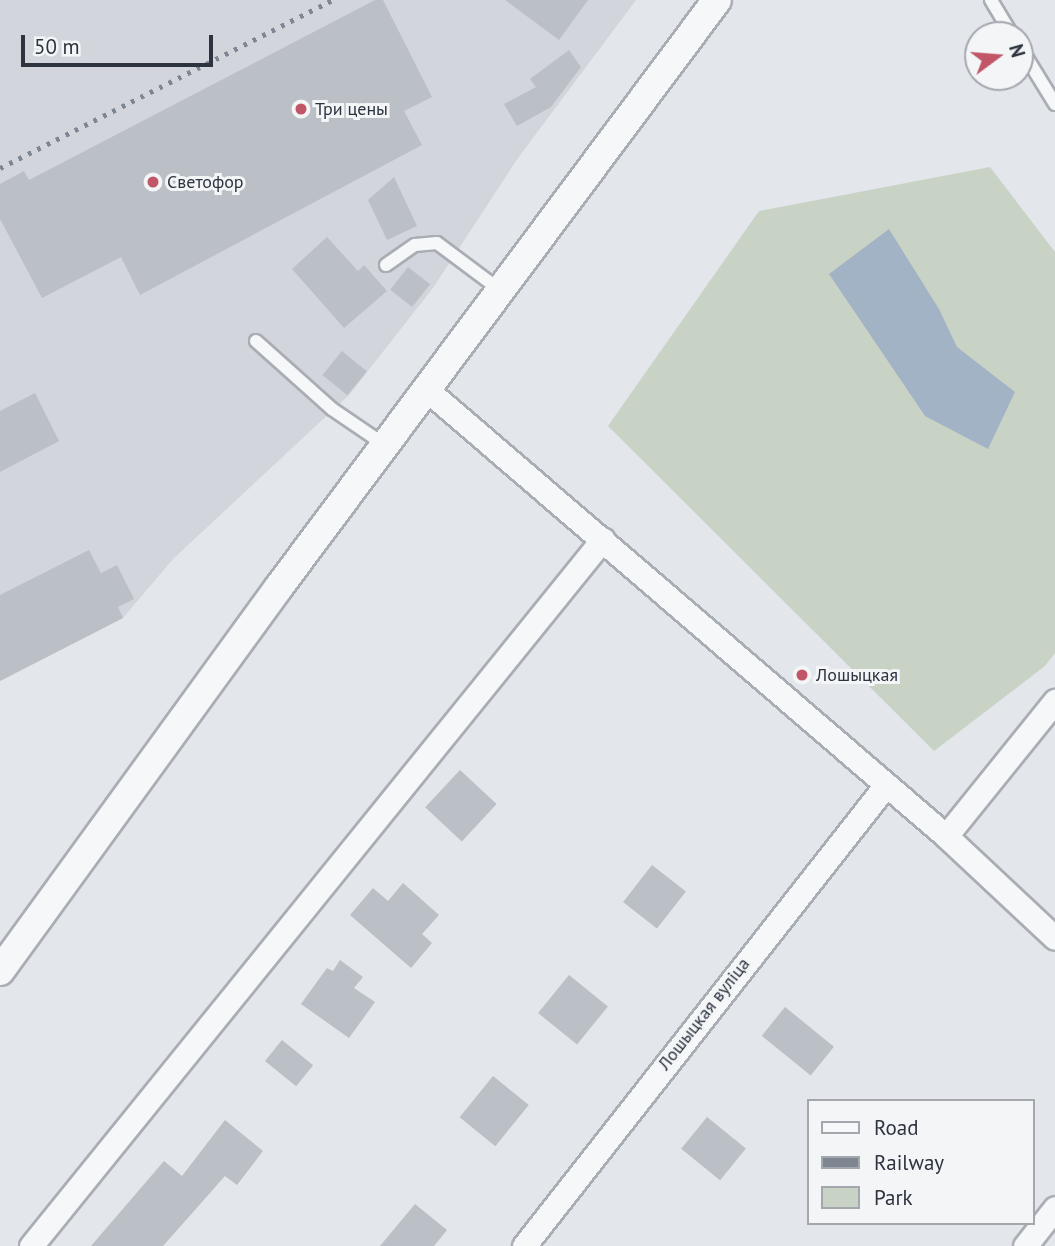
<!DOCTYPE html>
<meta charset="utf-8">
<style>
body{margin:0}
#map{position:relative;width:1055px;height:1246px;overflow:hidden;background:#e3e6ea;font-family:"PT Sans",sans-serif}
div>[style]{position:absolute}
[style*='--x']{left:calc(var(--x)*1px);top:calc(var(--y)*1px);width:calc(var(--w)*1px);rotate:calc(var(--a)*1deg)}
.built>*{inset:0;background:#d2d5dc}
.green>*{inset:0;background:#c9d3c5}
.water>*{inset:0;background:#a2b3c6}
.building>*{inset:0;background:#bbbfc6;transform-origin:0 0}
.roads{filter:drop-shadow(2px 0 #a9adb4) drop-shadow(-2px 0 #a9adb4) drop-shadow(0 2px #a9adb4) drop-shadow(0 -2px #a9adb4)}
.service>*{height:12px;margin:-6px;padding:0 6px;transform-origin:6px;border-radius:6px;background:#f6f7f9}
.minor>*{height:23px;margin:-11.5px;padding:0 11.5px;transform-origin:11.5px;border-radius:11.5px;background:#f6f7f9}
.tertiary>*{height:28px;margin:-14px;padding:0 14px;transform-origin:14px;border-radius:14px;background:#f6f7f9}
.rail>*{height:5px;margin-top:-2.5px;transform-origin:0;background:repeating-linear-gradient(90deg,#7e8692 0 3.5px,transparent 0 10.5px)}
.dots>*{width:19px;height:19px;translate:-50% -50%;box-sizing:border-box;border:4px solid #f3f5f7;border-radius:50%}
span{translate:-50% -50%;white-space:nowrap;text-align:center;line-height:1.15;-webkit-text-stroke:6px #f3f5f7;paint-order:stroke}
.poi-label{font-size:18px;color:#2d3440}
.left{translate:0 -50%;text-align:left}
.street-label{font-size:18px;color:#2d3440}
.legend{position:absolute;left:807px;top:1099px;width:228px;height:126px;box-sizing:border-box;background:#f3f5f7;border:2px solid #a4a8ae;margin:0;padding:9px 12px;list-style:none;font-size:21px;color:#2d3440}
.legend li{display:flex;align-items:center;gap:14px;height:35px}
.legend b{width:35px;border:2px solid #a4a8ae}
.north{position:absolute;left:964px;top:21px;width:70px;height:70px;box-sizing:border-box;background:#f3f5f7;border:2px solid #a4a8ae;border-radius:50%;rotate:74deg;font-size:19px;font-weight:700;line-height:28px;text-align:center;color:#2d3440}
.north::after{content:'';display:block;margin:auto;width:24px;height:32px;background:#c15666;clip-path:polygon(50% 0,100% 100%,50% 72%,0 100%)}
.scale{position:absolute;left:21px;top:35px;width:192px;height:32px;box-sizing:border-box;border:4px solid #2d3440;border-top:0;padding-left:9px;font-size:21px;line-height:24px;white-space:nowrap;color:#2d3440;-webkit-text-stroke:5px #f3f5f7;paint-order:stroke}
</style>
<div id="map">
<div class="built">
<i style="clip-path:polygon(0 0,636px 0,518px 158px,433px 288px,349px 395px,173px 559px,123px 618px,0 681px)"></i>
</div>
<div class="green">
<i style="clip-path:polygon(990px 167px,1055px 252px,1055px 653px,1045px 666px,934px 751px,608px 426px,759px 211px)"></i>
</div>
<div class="water">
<i style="clip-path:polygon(889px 229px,939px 309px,957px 347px,1015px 392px,988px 449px,925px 416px,829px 274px)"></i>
</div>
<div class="building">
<i style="clip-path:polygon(375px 0,383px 0,432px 97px,404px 111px,422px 145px,140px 295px,121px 257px,42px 298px,0 219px,0 184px,24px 171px,29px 180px)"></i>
<i style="clip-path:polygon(505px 0,588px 0,559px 40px)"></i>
<i style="clip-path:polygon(569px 50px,581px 67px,551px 107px,517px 126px,504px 104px,536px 87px,530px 79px)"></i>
<i style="clip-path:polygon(394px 177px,417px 226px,387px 240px,368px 200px)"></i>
<i style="clip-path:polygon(327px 237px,358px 271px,364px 265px,387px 291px,344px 328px,292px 269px)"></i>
<i style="left:408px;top:267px;width:28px;height:29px;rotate:38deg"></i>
<i style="left:342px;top:351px;width:32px;height:31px;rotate:39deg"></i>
<i style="clip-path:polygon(35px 393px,59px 441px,0 472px,0 411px)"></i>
<i style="clip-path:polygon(89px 550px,101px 573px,117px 565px,134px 599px,118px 607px,123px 618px,0 681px,0 595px)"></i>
<i style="left:460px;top:770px;width:50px;height:51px;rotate:43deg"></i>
<i style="left:652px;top:865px;width:43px;height:47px;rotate:38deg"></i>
<i style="clip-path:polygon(403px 883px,439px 915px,422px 934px,432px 943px,411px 968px,350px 915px,373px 888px,388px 901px)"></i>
<i style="clip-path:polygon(340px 960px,363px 977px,354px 988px,375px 1002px,349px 1038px,301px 1004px,327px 968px,333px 971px)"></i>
<i style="left:569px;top:975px;width:50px;height:49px;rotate:39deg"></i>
<i style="left:785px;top:1007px;width:63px;height:37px;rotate:39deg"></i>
<i style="left:282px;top:1040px;width:40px;height:27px;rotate:39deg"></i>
<i style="left:493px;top:1076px;width:46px;height:53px;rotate:39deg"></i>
<i style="left:707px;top:1117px;width:50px;height:41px;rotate:39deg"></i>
<i style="clip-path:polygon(225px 1120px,263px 1151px,237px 1185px,225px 1176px,163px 1246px,91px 1246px,164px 1161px,182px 1176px)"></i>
<i style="clip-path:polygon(415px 1204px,447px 1230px,434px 1246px,380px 1246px)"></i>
</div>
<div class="roads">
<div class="service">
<i style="--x:991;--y:0;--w:41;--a:59"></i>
<i style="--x:1020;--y:47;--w:67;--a:58.4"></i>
<i style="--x:386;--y:265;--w:35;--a:-35"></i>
<i style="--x:415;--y:245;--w:22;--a:-5"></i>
<i style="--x:437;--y:243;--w:79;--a:36.7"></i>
<i style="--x:256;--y:341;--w:102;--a:41.8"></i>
<i style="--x:332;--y:409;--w:64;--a:34.2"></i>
</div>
<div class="minor">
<i style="--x:426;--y:389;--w:686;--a:40.68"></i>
<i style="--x:946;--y:836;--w:149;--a:43.1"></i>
<i style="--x:946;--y:836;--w:174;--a:-51.1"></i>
<i style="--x:31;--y:1246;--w:909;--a:-51.03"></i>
<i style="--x:524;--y:1246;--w:586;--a:-51.86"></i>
<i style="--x:1025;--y:1246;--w:48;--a:-51.7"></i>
</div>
<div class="tertiary">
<i style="--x:0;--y:971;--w:475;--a:-54"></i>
<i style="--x:279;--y:587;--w:732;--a:-53.27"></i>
</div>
</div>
<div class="rail">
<i style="--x:0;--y:168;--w:372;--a:-26.8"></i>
</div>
<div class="dots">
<i style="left:301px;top:109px;background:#c15666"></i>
<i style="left:153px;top:182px;background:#c15666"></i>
<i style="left:802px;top:675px;background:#c15666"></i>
</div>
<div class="poi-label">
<span class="left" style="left:315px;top:109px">Три цены</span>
<span class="left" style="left:167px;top:182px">Светофор</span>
<span class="left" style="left:816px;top:675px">Лошыцкая</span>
</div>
<div class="street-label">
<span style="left:704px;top:1014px;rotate:-52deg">Лошыцкая вуліца</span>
</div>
<ul class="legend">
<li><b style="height:9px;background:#f6f7f9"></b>Road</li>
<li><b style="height:9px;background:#7e8692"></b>Railway</li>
<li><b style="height:19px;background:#c9d3c5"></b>Park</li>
</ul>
<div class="north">N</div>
<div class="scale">50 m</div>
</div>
